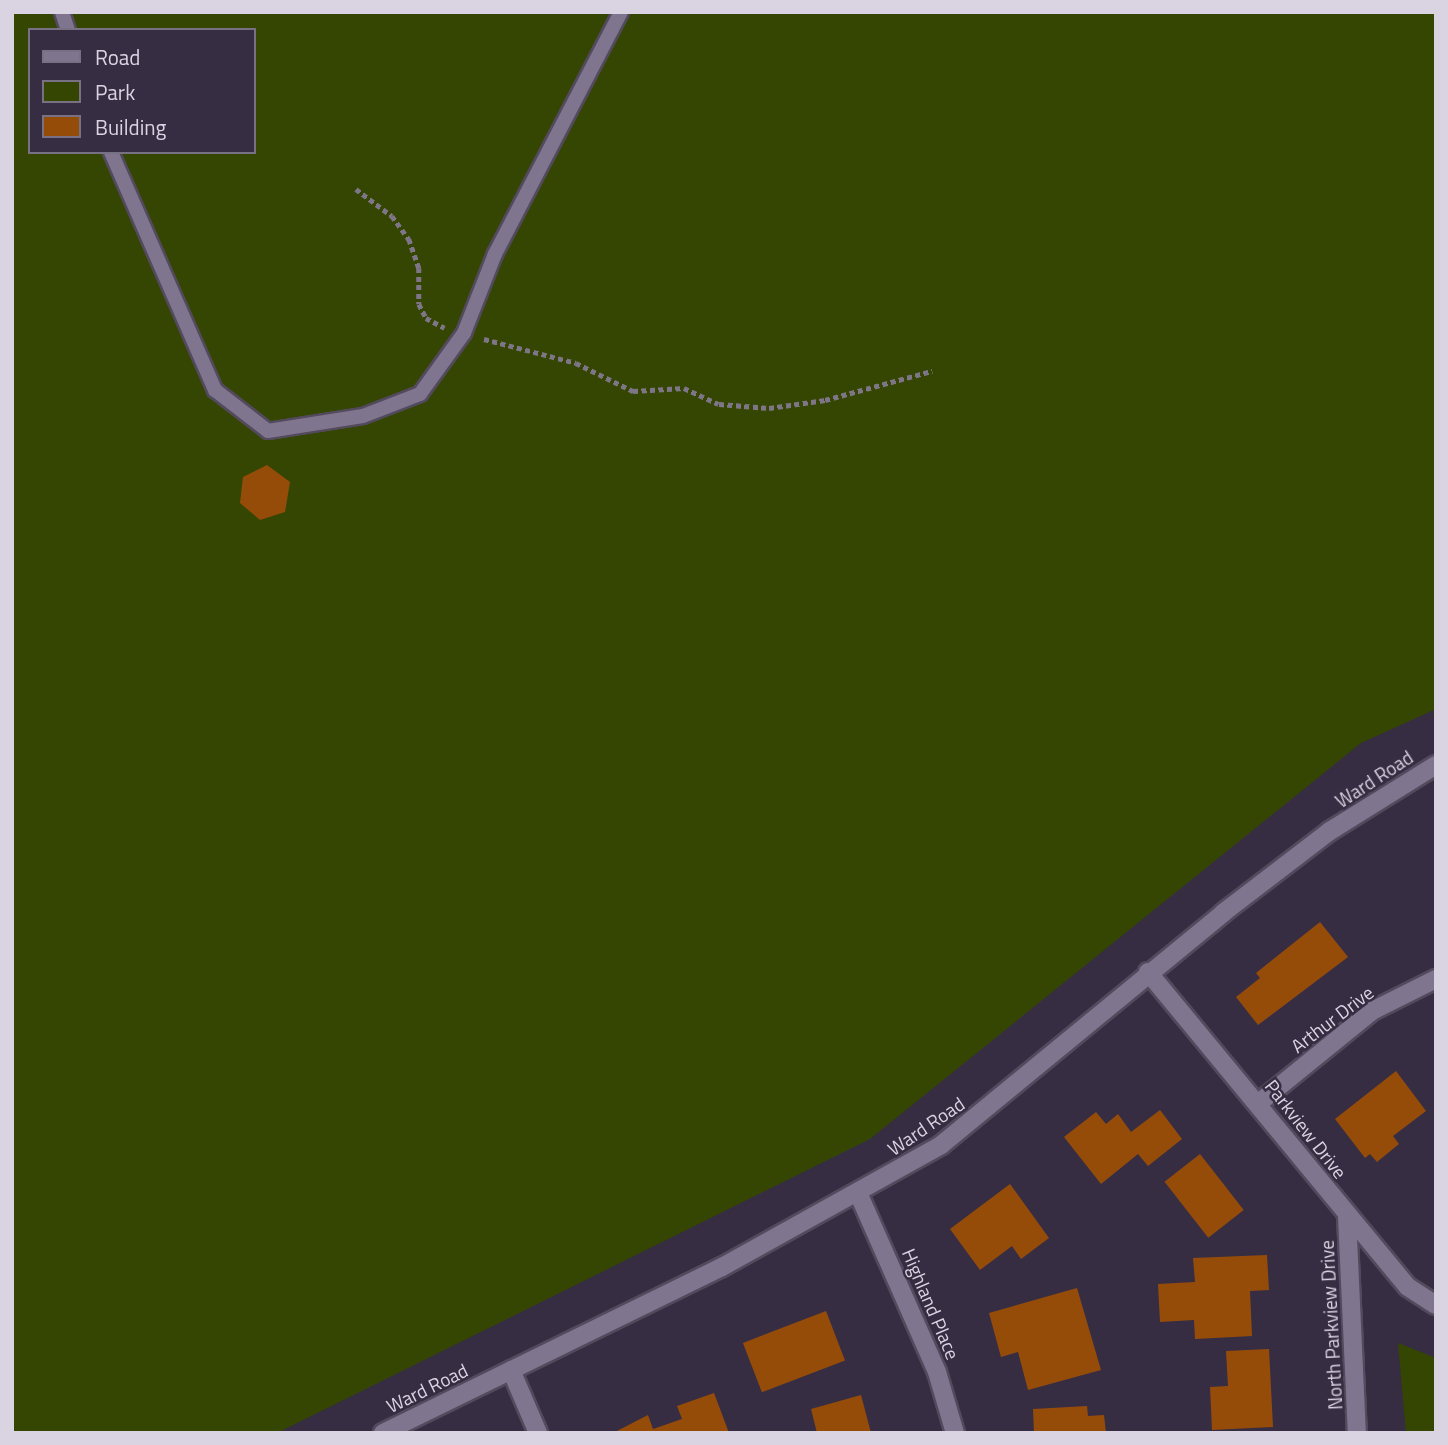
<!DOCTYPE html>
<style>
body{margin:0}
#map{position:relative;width:1448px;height:1445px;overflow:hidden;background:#372d43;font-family:"Titillium Web",sans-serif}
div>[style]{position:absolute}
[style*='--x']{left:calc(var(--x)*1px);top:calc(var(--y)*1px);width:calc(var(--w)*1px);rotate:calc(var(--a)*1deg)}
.green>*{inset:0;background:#344601}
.building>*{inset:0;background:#964c09;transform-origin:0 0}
.path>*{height:4.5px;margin-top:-2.25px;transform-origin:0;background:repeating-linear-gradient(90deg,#7e7688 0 5px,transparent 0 8.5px)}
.roads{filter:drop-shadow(2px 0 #534a5d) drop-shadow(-2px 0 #534a5d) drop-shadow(0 2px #534a5d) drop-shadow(0 -2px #534a5d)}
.service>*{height:14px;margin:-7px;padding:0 7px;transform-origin:7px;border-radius:7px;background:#80758f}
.minor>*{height:18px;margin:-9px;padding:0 9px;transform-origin:9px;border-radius:9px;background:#80758f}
span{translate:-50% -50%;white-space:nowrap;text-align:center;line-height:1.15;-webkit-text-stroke:5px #372d43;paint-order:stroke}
.street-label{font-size:19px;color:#dad4e2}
.frame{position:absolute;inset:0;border:14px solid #dad4e2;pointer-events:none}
.legend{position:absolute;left:28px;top:28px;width:228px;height:126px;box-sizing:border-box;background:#372d43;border:2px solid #787083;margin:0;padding:9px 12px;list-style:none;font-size:21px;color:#dad4e2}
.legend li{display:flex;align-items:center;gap:14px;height:35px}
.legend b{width:35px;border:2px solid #787083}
</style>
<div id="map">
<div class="green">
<i style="clip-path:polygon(evenodd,12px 12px,1436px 12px,1436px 709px,1361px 743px,870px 1139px,277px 1433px,12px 1433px,12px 12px,30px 30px,254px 30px,254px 152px,30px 152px,30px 30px)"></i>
<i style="clip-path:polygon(1398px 1343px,1436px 1358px,1436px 1433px,1406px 1433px)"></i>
</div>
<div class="building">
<i style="clip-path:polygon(267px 465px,290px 482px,285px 512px,260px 520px,240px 503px,243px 477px)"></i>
<i style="clip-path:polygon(1320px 922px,1348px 957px,1258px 1025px,1236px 997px,1260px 978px,1256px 973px)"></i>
<i style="clip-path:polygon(1396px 1071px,1426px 1111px,1393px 1136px,1399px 1144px,1377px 1162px,1370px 1154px,1365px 1158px,1335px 1119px)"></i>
<i style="clip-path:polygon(1160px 1110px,1182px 1139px,1148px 1166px,1138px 1154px,1101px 1184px,1064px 1137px,1096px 1112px,1106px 1124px,1118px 1114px,1131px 1132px)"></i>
<i style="left:1200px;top:1154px;width:71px;height:45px;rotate:52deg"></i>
<i style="clip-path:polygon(1010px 1184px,1049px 1238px,1021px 1259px,1012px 1246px,980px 1270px,950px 1229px)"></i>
<i style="clip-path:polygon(1267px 1255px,1269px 1290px,1250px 1291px,1252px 1336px,1195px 1339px,1194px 1320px,1160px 1322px,1158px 1284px,1195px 1282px,1193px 1258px)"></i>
<i style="clip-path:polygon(1077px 1288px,1101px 1370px,1028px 1390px,1018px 1352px,1001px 1357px,989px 1313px)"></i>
<i style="left:826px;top:1311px;width:53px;height:89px;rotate:69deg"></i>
<i style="clip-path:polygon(1269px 1349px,1273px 1427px,1212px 1430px,1210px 1387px,1228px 1386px,1226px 1351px)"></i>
<i style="clip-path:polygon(714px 1393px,729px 1433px,613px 1433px,648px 1415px,653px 1429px,682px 1419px,677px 1406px)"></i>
<i style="clip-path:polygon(861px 1395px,871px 1433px,817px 1433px,811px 1409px)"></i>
<i style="clip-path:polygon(1087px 1406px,1088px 1416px,1104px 1415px,1106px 1433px,1034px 1433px,1033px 1409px)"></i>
</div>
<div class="path">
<i style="--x:356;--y:189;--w:45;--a:36.9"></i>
<i style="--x:392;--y:216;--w:29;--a:54"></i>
<i style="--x:409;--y:239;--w:31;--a:71"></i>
<i style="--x:419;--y:268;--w:36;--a:90"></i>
<i style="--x:419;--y:304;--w:16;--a:63"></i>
<i style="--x:426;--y:318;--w:21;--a:28"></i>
<i style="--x:484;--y:339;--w:95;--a:14.6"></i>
<i style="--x:576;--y:363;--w:64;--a:26.2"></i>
<i style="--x:633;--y:391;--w:51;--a:-3.4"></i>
<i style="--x:684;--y:388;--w:38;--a:25"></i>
<i style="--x:719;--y:404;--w:50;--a:4.6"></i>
<i style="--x:769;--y:408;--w:57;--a:-8.1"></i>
<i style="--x:825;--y:400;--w:111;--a:-15.2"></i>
</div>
<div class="roads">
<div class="service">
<i style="--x:62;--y:12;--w:19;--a:72"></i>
<i style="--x:111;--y:152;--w:260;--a:66.4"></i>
<i style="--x:215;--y:390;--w:67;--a:37.7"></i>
<i style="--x:268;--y:431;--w:96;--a:-9"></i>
<i style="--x:363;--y:416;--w:61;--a:-21.1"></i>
<i style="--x:420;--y:394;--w:75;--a:-54.2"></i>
<i style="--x:464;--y:333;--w:85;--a:-68.6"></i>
<i style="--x:495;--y:254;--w:273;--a:-62.5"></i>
</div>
<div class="minor">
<i style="--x:1148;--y:972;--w:408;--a:50.5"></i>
<i style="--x:1408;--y:1287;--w:33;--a:33"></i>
<i style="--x:1260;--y:1102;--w:144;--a:-39.1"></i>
<i style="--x:1372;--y:1011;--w:72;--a:-26.6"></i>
<i style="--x:859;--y:1195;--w:193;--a:66.2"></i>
<i style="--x:937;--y:1372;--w:64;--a:73.6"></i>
<i style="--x:1347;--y:1216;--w:217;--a:87.4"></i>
<i style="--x:511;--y:1370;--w:69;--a:66.8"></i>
<i style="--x:383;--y:1433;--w:377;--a:-26.1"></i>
<i style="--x:722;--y:1267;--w:251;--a:-29.1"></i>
<i style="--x:941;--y:1145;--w:365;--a:-39.4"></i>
<i style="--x:1223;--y:913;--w:135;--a:-37.5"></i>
<i style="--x:1330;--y:831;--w:125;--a:-31.9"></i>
</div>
</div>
<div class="street-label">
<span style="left:1374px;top:779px;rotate:-33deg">Ward Road</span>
<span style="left:1332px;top:1019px;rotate:-37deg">Arthur Drive</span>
<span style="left:926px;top:1126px;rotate:-34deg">Ward Road</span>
<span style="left:1306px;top:1129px;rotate:52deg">Parkview Drive</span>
<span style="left:931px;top:1304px;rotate:67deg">Highland Place</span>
<span style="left:1331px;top:1325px;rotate:-93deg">North Parkview Drive</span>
<span style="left:427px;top:1388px;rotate:-26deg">Ward Road</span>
</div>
<div class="frame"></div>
<ul class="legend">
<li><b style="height:9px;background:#80758f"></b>Road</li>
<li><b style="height:19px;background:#344601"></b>Park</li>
<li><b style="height:19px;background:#964c09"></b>Building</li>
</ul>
</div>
